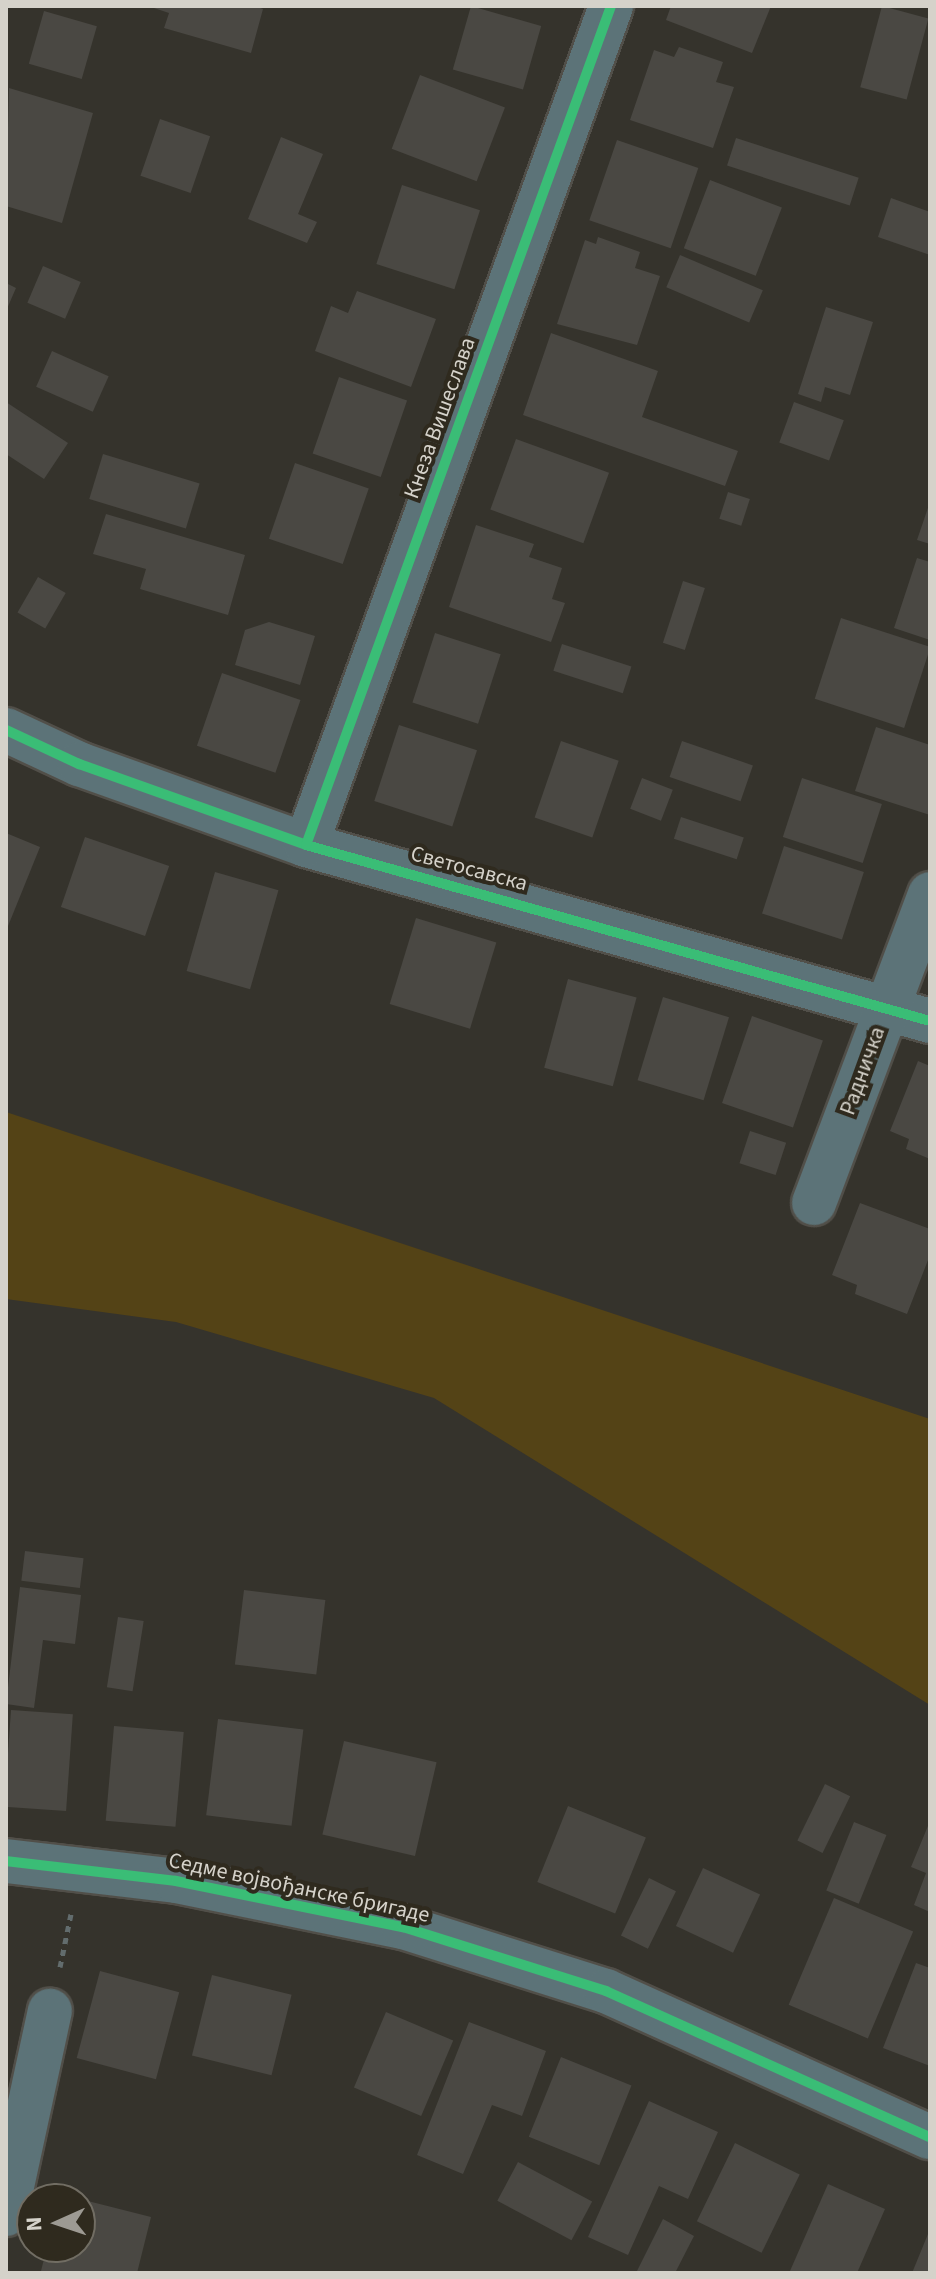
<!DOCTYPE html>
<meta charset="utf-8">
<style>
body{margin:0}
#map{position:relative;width:936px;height:2279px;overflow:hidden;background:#35332c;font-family:"Source Sans 3",sans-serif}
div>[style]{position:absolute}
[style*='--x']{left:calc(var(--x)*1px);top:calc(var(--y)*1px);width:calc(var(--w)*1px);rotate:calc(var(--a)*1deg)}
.green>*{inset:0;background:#544316}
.building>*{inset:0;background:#4a4843;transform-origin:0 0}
.path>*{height:5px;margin-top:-2.5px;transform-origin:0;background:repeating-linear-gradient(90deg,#626c6d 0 6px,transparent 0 12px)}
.roads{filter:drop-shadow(2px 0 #514f49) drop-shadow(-2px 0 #514f49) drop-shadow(0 2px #514f49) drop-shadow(0 -2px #514f49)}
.minor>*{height:44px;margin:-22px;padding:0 22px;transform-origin:22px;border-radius:22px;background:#5c7378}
.cycleway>*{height:10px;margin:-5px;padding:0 5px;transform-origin:5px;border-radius:5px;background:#3abd76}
span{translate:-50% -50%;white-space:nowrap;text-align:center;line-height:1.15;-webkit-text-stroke:8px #2f2a1e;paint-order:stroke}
.street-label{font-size:22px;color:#d5d2ca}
.frame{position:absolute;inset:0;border:8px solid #d5d2ca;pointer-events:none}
.north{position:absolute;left:16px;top:2183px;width:80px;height:80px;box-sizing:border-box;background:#2f2a1e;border:2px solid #716d63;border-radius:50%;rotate:267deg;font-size:22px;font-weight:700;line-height:32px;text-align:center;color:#d5d2ca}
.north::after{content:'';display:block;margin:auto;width:28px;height:36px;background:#9d9a93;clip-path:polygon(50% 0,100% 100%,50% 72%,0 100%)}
</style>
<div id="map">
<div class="green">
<i style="clip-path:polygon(6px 1112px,930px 1419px,930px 1705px,434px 1398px,176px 1322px,6px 1299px)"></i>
</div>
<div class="building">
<i style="clip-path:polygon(148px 6px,255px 6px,263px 9px,251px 53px,164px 28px,169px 13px)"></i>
<i style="left:471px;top:6px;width:73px;height:66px;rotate:16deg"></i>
<i style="clip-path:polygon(671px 6px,771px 6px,752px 53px,666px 20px)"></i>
<i style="left:882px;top:6px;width:48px;height:84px;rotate:15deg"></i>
<i style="left:44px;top:11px;width:55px;height:55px;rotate:16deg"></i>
<i style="clip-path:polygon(679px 47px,723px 62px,716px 82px,734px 87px,713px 148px,630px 120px,654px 50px,674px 57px)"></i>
<i style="left:420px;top:75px;width:91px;height:79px;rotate:21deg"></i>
<i style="clip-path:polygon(9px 88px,93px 113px,62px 223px,6px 206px)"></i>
<i style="left:160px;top:119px;width:53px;height:60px;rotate:19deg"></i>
<i style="clip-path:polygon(281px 137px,323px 154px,298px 214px,317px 222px,307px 243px,248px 219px)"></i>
<i style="left:736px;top:138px;width:129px;height:29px;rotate:18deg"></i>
<i style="left:617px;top:140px;width:86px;height:85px;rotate:19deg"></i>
<i style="left:710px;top:180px;width:77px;height:73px;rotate:21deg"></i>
<i style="left:402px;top:185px;width:82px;height:83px;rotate:18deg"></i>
<i style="clip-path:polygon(891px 198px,930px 212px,930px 255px,878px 237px)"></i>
<i style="clip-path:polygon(598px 237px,640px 252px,635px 268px,660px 276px,637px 345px,557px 324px,585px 240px,596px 244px)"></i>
<i style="left:680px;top:255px;width:90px;height:35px;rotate:23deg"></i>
<i style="left:43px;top:266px;width:41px;height:40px;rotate:23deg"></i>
<i style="clip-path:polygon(6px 283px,16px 288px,6px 311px)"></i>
<i style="clip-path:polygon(357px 291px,436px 319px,411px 387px,315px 351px,331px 306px,348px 313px)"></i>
<i style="clip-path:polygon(826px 307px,873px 322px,850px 395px,825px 387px,821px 402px,798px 394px)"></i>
<i style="clip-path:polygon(551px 333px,658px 371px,642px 417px,738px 451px,725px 486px,523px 415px)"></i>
<i style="left:52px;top:351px;width:62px;height:39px;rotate:24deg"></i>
<i style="left:339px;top:377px;width:72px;height:81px;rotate:19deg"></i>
<i style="clip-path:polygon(6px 402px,68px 443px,44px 479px,6px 454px)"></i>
<i style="left:794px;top:402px;width:53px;height:43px;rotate:20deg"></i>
<i style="left:516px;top:439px;width:99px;height:75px;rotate:20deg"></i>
<i style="left:103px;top:454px;width:101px;height:47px;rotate:17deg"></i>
<i style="left:295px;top:463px;width:78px;height:80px;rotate:19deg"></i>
<i style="left:728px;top:492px;width:23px;height:28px;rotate:18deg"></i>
<i style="clip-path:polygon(930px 502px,930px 544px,917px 540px)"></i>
<i style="clip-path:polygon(106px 514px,245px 555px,228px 615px,140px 589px,146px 569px,93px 554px)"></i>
<i style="clip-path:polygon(476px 525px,534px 544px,529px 557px,562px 568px,552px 599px,565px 603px,551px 642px,449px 607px)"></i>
<i style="clip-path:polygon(917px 558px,930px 562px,930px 640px,894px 628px)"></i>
<i style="left:38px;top:577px;width:32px;height:41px;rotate:30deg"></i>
<i style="left:683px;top:581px;width:23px;height:65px;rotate:18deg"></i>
<i style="left:841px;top:618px;width:94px;height:85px;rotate:18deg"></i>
<i style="clip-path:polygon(269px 622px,315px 636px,300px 685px,235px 665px,245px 630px)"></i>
<i style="left:435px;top:633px;width:69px;height:73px;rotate:18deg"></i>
<i style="left:562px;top:644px;width:73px;height:28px;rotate:18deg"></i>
<i style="left:222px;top:673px;width:83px;height:77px;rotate:19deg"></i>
<i style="left:399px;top:725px;width:82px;height:80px;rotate:18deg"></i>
<i style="clip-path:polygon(876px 727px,930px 745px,930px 815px,855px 791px)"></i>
<i style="left:561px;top:741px;width:61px;height:81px;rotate:19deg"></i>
<i style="left:682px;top:741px;width:75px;height:38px;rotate:19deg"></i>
<i style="left:642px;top:778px;width:33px;height:33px;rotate:21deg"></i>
<i style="left:802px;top:778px;width:84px;height:62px;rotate:18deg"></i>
<i style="left:681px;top:817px;width:66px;height:23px;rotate:18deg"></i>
<i style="clip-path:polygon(6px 833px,40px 847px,6px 931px)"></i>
<i style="left:85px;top:837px;width:89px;height:74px;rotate:19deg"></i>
<i style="left:784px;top:846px;width:84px;height:71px;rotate:18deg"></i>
<i style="left:215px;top:872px;width:66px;height:103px;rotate:16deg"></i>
<i style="left:416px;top:918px;width:84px;height:90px;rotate:17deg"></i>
<i style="left:568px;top:979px;width:71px;height:92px;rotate:15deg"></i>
<i style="left:663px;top:997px;width:69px;height:87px;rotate:17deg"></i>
<i style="left:752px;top:1016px;width:75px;height:92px;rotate:19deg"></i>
<i style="clip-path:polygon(918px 1061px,930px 1066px,930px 1159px,906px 1149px,909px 1139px,890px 1131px)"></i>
<i style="left:750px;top:1131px;width:38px;height:34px;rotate:18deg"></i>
<i style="clip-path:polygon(860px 1203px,930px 1229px,930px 1255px,907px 1314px,855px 1294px,857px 1285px,832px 1275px)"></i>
<i style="left:25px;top:1551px;width:59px;height:30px;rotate:7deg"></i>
<i style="clip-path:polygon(20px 1587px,81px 1595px,75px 1644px,43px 1640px,34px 1708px,6px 1704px)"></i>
<i style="left:244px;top:1590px;width:82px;height:75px;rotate:7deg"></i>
<i style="left:118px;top:1617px;width:26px;height:71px;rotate:9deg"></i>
<i style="left:11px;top:1710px;width:62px;height:97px;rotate:4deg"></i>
<i style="left:218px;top:1719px;width:86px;height:97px;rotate:7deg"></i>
<i style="left:114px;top:1726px;width:70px;height:95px;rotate:5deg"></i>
<i style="left:344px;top:1741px;width:95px;height:96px;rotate:13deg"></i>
<i style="left:825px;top:1784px;width:28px;height:63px;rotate:26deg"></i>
<i style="left:568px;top:1806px;width:84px;height:82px;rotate:22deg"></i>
<i style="clip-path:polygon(930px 1821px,930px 1912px,914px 1905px,926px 1873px,911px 1867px)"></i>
<i style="left:854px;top:1822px;width:35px;height:74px;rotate:22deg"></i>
<i style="left:703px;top:1868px;width:63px;height:64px;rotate:25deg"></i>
<i style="left:649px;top:1878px;width:30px;height:64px;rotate:26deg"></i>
<i style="left:834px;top:1898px;width:86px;height:116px;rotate:23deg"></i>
<i style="clip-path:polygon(916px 1963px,930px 1968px,930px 2066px,883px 2048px)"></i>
<i style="left:100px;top:1971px;width:82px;height:90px;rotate:15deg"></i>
<i style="left:212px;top:1975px;width:82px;height:83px;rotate:14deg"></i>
<i style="left:386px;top:2012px;width:73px;height:82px;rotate:23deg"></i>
<i style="clip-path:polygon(469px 2022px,546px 2051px,522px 2116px,492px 2105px,463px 2174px,417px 2155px)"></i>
<i style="left:561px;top:2057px;width:76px;height:86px;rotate:22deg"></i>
<i style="clip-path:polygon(649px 2101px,718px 2132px,688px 2199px,659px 2186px,628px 2255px,588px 2237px)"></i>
<i style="left:735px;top:2143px;width:72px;height:87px;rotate:26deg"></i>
<i style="left:518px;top:2162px;width:84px;height:44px;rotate:28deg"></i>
<i style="clip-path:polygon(828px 2184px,885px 2209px,857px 2273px,796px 2273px,790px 2271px)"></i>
<i style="clip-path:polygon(80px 2199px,151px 2217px,137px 2273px,41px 2271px,47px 2247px,80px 2247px)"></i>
<i style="clip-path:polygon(663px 2219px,694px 2236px,675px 2273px,636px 2273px)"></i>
<i style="clip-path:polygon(928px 2234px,930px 2273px,912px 2273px)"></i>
</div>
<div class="path">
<i style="--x:60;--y:1967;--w:54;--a:-78.3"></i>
</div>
<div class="roads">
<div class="minor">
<i style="--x:6;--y:730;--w:81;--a:25"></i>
<i style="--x:79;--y:764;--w:241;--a:19.6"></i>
<i style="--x:306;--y:845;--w:648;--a:15.75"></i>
<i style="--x:306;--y:845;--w:893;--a:-70.02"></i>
<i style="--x:814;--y:1203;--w:330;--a:-69.4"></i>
<i style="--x:6;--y:1861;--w:171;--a:6.7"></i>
<i style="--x:176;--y:1881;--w:232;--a:11.5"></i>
<i style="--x:403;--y:1927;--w:213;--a:17.5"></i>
<i style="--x:606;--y:1991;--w:355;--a:24.3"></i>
<i style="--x:6;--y:2214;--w:208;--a:-77.8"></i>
</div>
</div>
<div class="cycleway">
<i style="--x:6;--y:730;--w:81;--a:25"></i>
<i style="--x:79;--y:764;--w:241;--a:19.6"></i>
<i style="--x:306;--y:845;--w:648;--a:15.75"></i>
<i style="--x:306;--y:845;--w:893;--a:-70.02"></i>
<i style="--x:6;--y:1861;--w:171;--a:6.7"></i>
<i style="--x:176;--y:1881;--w:232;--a:11.5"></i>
<i style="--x:403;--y:1927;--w:213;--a:17.5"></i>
<i style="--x:606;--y:1991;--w:355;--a:24.3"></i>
</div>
<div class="street-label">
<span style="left:440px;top:418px;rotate:-70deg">Кнеза Вишеслава</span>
<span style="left:469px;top:869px;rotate:15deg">Светосавска</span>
<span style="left:863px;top:1071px;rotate:-70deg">Радничка</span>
<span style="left:299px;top:1888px;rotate:12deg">Седме војвођанске бригаде</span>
</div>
<div class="frame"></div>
<div class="north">N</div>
</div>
